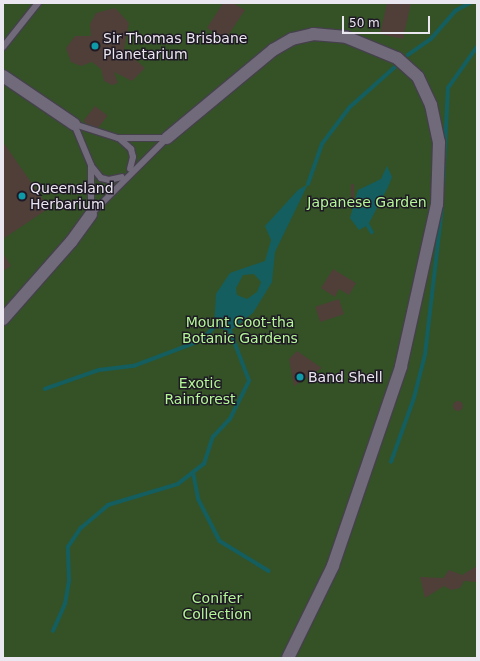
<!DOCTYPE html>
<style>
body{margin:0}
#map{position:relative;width:480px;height:661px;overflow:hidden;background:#29222f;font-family:"DejaVu Sans",sans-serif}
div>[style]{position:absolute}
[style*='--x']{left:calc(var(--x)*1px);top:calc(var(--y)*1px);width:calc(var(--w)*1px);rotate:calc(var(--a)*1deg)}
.green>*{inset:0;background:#345226;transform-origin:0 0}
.water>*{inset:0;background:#145e60}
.stream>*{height:3.5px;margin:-1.75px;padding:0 1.75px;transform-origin:1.75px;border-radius:1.75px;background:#145e60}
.building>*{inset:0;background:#503f39;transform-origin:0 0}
.round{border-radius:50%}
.roads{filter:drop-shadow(1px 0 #45414b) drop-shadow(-1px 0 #45414b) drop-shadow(0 1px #45414b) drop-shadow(0 -1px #45414b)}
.lane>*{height:6px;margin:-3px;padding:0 3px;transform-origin:3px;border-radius:3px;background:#716a7a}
.street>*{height:12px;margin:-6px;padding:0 6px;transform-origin:6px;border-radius:6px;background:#716a7a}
.dots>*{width:11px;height:11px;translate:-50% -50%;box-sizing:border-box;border:2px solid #1f1925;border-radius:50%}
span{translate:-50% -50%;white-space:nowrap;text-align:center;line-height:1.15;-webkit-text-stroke:3px #1f1925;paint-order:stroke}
.poi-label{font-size:14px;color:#ebe7f0}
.left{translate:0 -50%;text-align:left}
.park-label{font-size:14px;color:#b3f796}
.frame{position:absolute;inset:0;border:4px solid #ebe7f0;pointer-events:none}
.scale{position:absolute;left:342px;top:16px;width:88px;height:18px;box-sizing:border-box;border:2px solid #ebe7f0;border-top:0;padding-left:5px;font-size:12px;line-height:14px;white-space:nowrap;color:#ebe7f0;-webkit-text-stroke:3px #1f1925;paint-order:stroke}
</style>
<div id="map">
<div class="green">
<i style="left:3px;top:3px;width:474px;height:655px"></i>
</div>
<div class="water">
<i style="clip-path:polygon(387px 166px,392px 177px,388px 187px,368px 225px,359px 230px,350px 218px,358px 190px,381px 179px)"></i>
<i style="clip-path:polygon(evenodd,308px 184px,275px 252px,272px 282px,253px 313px,230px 331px,214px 327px,216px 294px,230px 273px,265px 261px,271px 240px,265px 226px,298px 190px,308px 184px,254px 274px,261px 282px,257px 292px,247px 299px,237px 295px,236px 288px,243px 275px,254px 274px)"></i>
</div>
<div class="stream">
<i style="--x:408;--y:55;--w:28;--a:-35"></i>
<i style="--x:431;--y:39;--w:37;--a:-49"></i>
<i style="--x:455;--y:11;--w:17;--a:-28"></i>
<i style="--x:308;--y:184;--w:42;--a:-70.7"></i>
<i style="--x:322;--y:144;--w:46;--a:-52.9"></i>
<i style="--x:350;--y:107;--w:60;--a:-41.6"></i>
<i style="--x:443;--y:189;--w:101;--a:-87.2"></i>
<i style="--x:448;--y:88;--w:50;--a:-54.7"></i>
<i style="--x:368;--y:225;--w:8;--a:60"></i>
<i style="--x:45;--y:389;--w:57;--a:-19.4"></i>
<i style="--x:99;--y:370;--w:35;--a:-7"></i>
<i style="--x:134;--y:366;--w:73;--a:-20.9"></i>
<i style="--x:202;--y:340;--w:18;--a:-47"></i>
<i style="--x:391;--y:462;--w:68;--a:-70.2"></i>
<i style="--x:414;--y:398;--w:44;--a:-75.7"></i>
<i style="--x:425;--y:355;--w:149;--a:-83.4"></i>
<i style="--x:194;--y:475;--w:25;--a:79"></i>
<i style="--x:199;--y:500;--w:46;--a:62.9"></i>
<i style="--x:220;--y:541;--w:57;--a:31.5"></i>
<i style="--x:53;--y:631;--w:30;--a:-66"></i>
<i style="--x:65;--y:604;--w:23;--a:-80"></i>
<i style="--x:69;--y:581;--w:34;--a:-92"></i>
<i style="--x:68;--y:547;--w:23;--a:-56"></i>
<i style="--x:81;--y:528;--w:35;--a:-40"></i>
<i style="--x:108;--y:505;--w:73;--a:-16.7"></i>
<i style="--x:178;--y:484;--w:33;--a:-38"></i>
<i style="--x:204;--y:464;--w:28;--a:-72"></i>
<i style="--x:213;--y:437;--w:25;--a:-47"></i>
<i style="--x:230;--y:419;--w:42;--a:-63.4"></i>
<i style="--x:249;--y:381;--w:53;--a:-110.8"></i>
</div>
<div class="building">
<i style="clip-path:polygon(223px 3px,233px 3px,245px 10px,225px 40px,207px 28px)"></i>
<i style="clip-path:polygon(387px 3px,411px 3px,403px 39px,380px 34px)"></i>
<i style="clip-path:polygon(115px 8px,129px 23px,124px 50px,145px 68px,132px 81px,114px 72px,118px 83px,112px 85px,104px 81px,101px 69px,92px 62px,81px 66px,71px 62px,66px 48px,75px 36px,91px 36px,90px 24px,96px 13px)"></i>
<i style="left:95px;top:106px;width:16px;height:19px;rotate:38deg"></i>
<i style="clip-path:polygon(3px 142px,49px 208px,3px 239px)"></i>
<i style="left:351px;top:184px;width:3px;height:22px"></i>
<i style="clip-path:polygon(3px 253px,11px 266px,3px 271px)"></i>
<i style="clip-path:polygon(333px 269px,356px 283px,349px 295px,339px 289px,335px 297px,321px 288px)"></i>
<i style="left:339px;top:299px;width:16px;height:25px;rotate:72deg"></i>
<i style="clip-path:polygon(297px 351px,322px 368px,294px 386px,289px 359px)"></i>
<i class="round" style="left:453px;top:401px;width:10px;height:10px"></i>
<i style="clip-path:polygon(477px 566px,477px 582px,464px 581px,460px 588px,451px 590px,444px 586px,425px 598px,420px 577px,443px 578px,449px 570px,462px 575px)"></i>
</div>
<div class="roads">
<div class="lane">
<i style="--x:3;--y:47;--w:56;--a:-51.5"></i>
<i style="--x:74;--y:124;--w:46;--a:17.7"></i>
<i style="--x:118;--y:138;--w:49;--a:0"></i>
<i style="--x:74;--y:124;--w:44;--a:67.5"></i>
<i style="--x:91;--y:165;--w:49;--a:90"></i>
<i style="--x:120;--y:139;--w:15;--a:42"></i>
<i style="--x:131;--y:149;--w:8;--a:76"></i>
<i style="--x:133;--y:157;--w:12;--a:104"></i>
<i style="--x:92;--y:167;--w:14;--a:51"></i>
<i style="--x:101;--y:178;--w:8;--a:14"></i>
<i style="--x:109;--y:180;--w:13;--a:-13"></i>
<i style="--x:91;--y:214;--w:107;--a:-45"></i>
</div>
<div class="street">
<i style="--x:3;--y:76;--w:86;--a:34.1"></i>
<i style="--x:167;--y:138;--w:138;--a:-39.7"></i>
<i style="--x:273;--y:50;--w:22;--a:-30"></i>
<i style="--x:292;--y:39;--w:22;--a:-13"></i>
<i style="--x:313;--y:34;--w:33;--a:5"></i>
<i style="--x:346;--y:37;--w:55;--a:22.4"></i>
<i style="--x:397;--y:58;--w:28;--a:42"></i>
<i style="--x:418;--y:77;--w:31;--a:65"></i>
<i style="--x:431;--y:105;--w:38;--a:78"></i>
<i style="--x:439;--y:142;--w:62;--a:91.8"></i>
<i style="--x:437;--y:204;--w:167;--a:102.5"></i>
<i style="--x:401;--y:367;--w:210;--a:108.9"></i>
<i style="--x:333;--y:566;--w:102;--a:116.1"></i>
<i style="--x:3;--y:319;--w:103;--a:-48.6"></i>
<i style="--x:71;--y:242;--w:34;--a:-54"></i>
</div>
</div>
<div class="dots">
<i style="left:95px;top:46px;background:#0f9aa8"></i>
<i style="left:22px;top:196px;background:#0f9aa8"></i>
<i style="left:300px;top:377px;background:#0f9aa8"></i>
</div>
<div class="poi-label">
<span class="left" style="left:103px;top:46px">Sir Thomas Brisbane<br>Planetarium</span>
<span class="left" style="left:30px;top:196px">Queensland<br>Herbarium</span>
<span class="left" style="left:308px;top:377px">Band Shell</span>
</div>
<div class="park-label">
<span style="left:367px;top:202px">Japanese Garden</span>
<span style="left:240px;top:330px">Mount Coot-tha<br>Botanic Gardens</span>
<span style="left:200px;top:391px">Exotic<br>Rainforest</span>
<span style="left:217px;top:606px">Conifer<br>Collection</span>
</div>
<div class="frame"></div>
<div class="scale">50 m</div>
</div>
